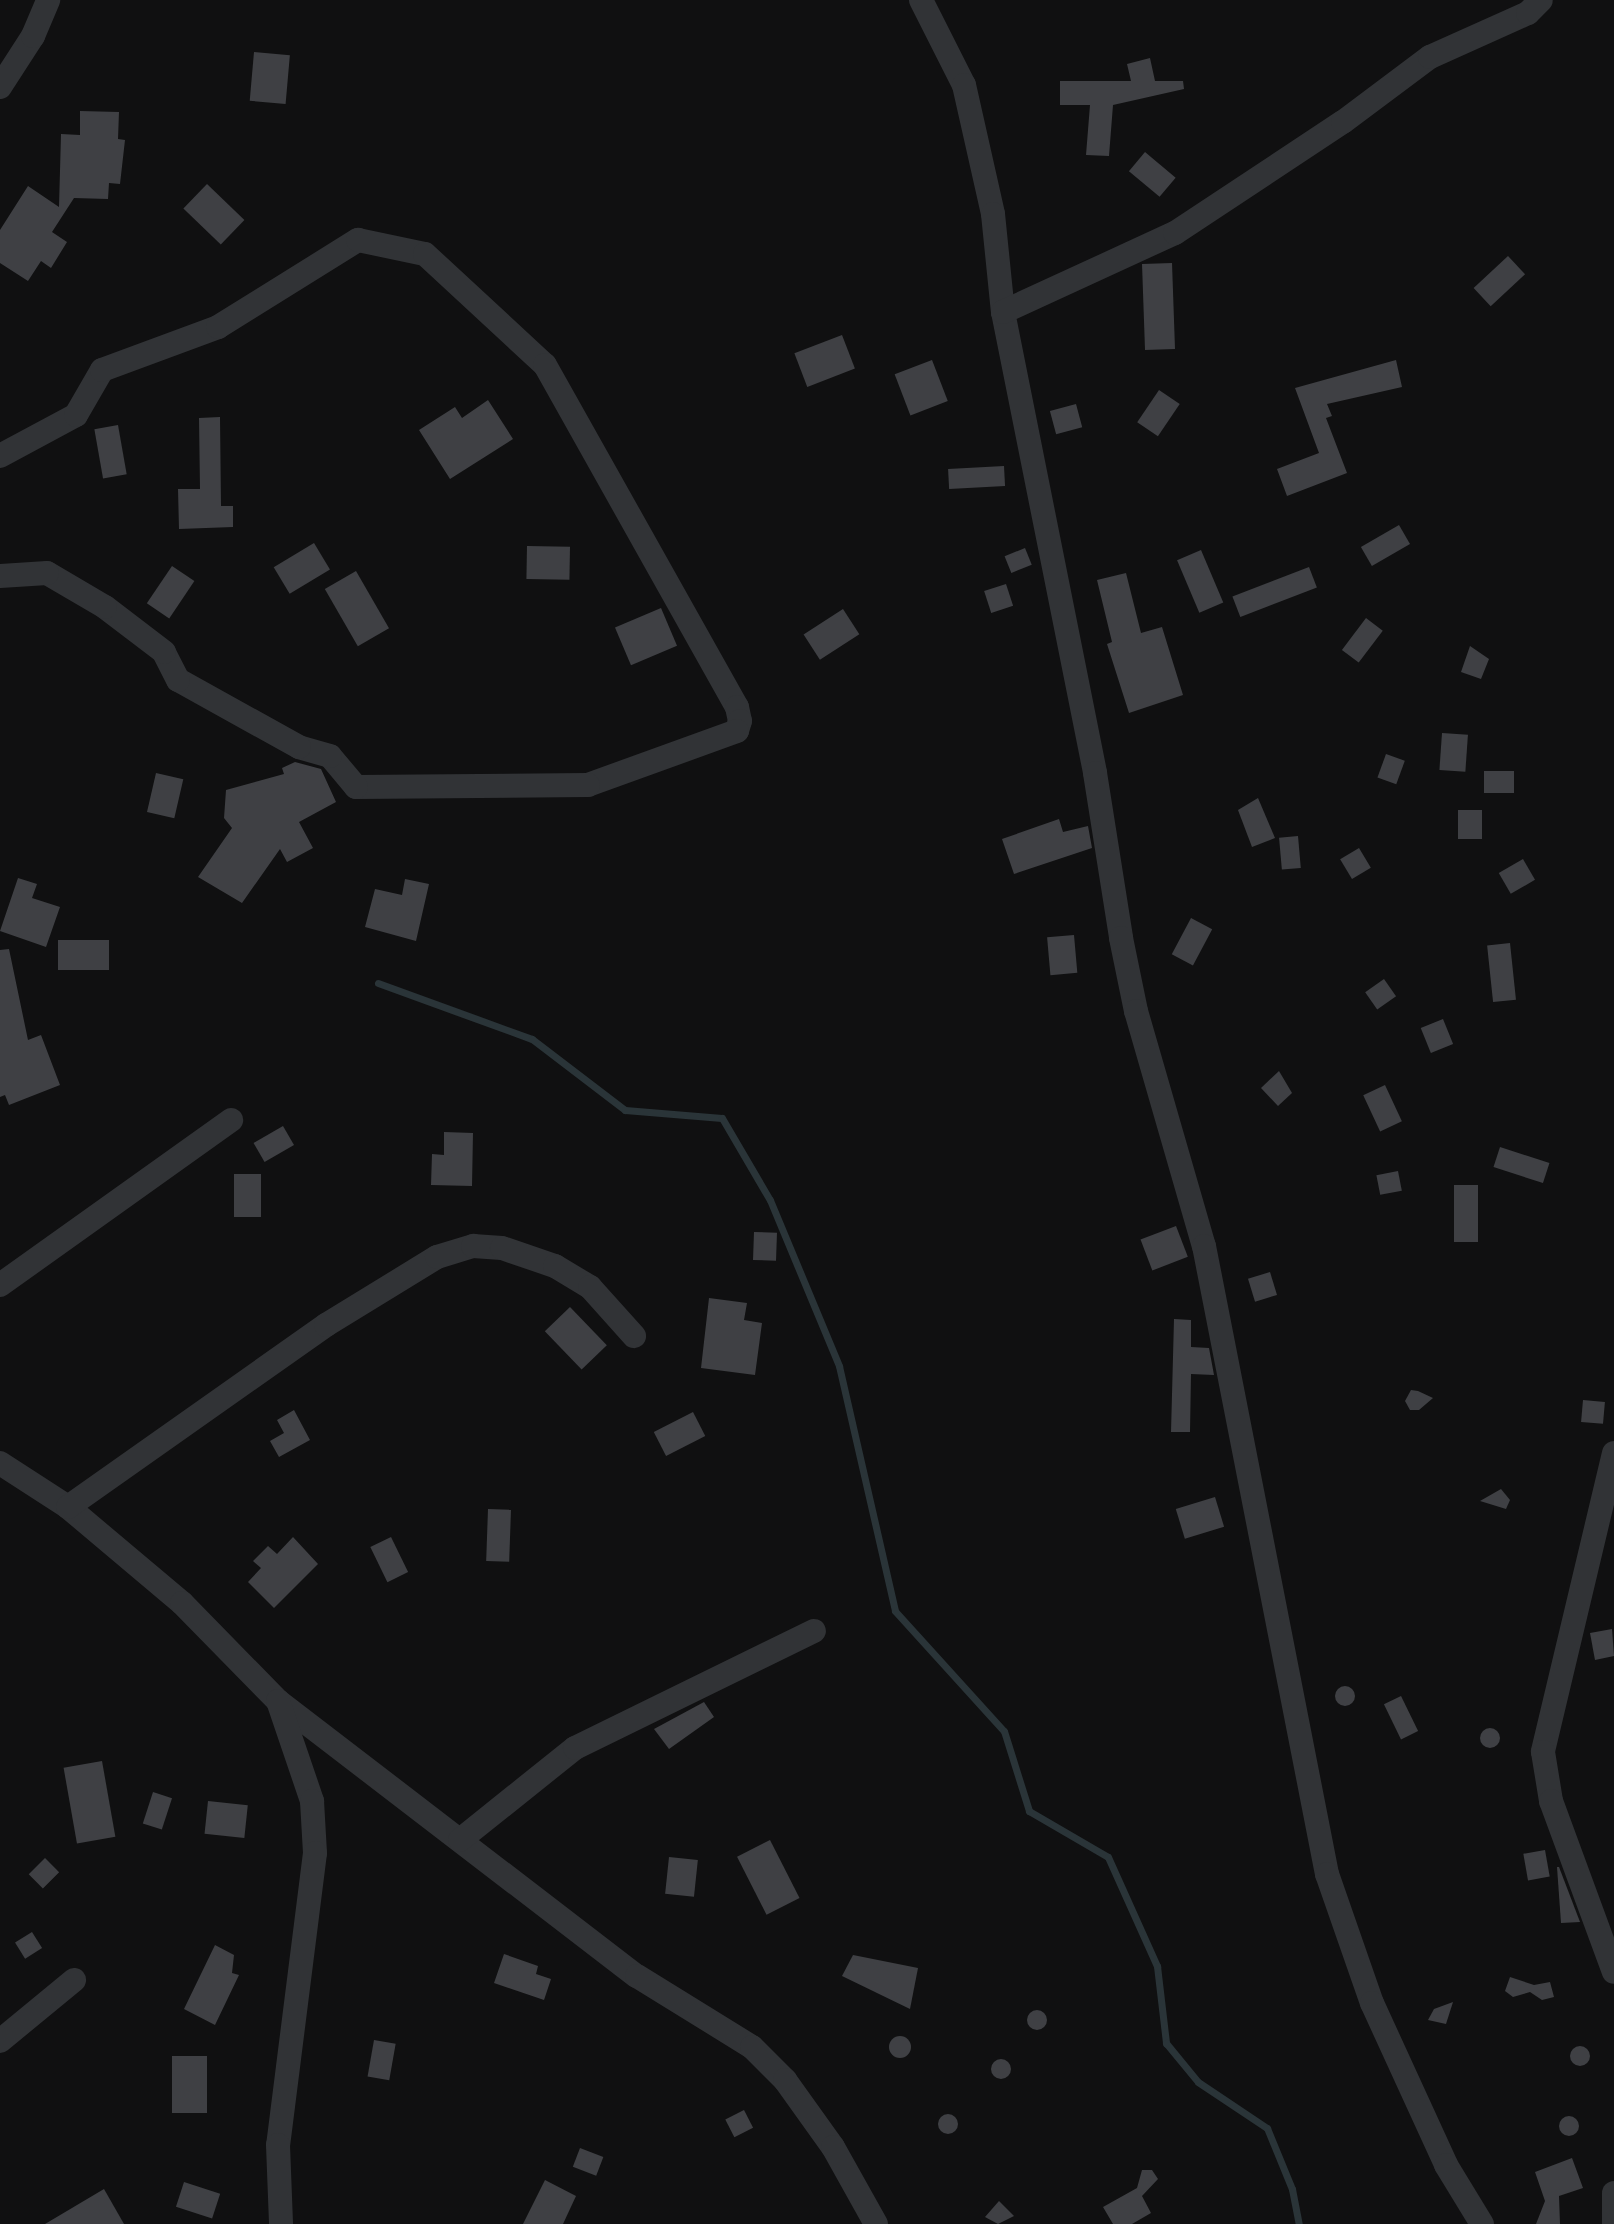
<!DOCTYPE html>
<style>
body{margin:0}
#map{position:relative;width:1614px;height:2224px;overflow:hidden;background:#101011;font-family:Inter,sans-serif}
div>[style]{position:absolute}
[style*='--x']{left:calc(var(--x)*1px);top:calc(var(--y)*1px);width:calc(var(--w)*1px);rotate:calc(var(--a)*1deg)}
.stream>*{height:7px;margin:-3.5px;padding:0 3.5px;transform-origin:3.5px;border-radius:3.5px;background:#2a3438}
.building>*{inset:0;background:#3f4044;transform-origin:0 0}
.round{border-radius:50%}
.minor>*{height:24px;margin:-12px;padding:0 12px;transform-origin:12px;border-radius:12px;background:#313336}
span{translate:-50% -50%;white-space:nowrap;text-align:center;line-height:1.15;-webkit-text-stroke:7px #0b0b0c;paint-order:stroke}
</style>
<div id="map">
<div class="stream">
<i style="--x:378;--y:983;--w:164;--a:20"></i>
<i style="--x:532;--y:1039;--w:117;--a:37.4"></i>
<i style="--x:625;--y:1110;--w:97;--a:4.7"></i>
<i style="--x:722;--y:1118;--w:95;--a:59.7"></i>
<i style="--x:770;--y:1200;--w:180;--a:67.4"></i>
<i style="--x:839;--y:1366;--w:251;--a:77.1"></i>
<i style="--x:895;--y:1611;--w:162;--a:47.8"></i>
<i style="--x:1004;--y:1731;--w:84;--a:72.6"></i>
<i style="--x:1029;--y:1811;--w:91;--a:30.2"></i>
<i style="--x:1108;--y:1857;--w:120;--a:65.8"></i>
<i style="--x:1157;--y:1966;--w:78;--a:83.3"></i>
<i style="--x:1166;--y:2043;--w:50;--a:50.6"></i>
<i style="--x:1198;--y:2082;--w:83;--a:33.7"></i>
<i style="--x:1267;--y:2128;--w:66;--a:67.7"></i>
<i style="--x:1292;--y:2189;--w:36;--a:79"></i>
</div>
<div class="building">
<i style="left:254px;top:52px;width:36px;height:49px;rotate:5deg"></i>
<i style="clip-path:polygon(1150px 58px,1155px 81px,1183px 81px,1184px 89px,1113px 105px,1109px 156px,1086px 155px,1090px 105px,1060px 105px,1060px 81px,1131px 81px,1127px 64px)"></i>
<i style="clip-path:polygon(80px 111px,119px 112px,118px 139px,125px 140px,120px 184px,109px 183px,108px 199px,74px 198px,52px 232px,67px 242px,51px 268px,41px 261px,28px 281px,0 263px,0 230px,28px 186px,59px 207px,61px 134px,80px 135px)"></i>
<i style="left:1145px;top:152px;width:40px;height:25px;rotate:40deg"></i>
<i style="left:207px;top:184px;width:52px;height:34px;rotate:44deg"></i>
<i style="left:1508px;top:256px;width:25px;height:47px;rotate:47deg"></i>
<i style="left:1172px;top:263px;width:86px;height:30px;rotate:88deg"></i>
<i style="left:842px;top:335px;width:36px;height:51px;rotate:69deg"></i>
<i style="left:932px;top:360px;width:44px;height:40px;rotate:69deg"></i>
<i style="clip-path:polygon(1396px 360px,1402px 387px,1327px 404px,1332px 416px,1326px 418px,1347px 473px,1287px 496px,1277px 469px,1319px 453px,1295px 388px)"></i>
<i style="left:1159px;top:390px;width:25px;height:39px;rotate:34deg"></i>
<i style="clip-path:polygon(488px 400px,513px 439px,450px 479px,419px 430px,455px 407px,462px 418px)"></i>
<i style="left:1076px;top:404px;width:24px;height:27px;rotate:75deg"></i>
<i style="clip-path:polygon(220px 417px,221px 506px,233px 506px,233px 527px,179px 529px,178px 489px,200px 489px,199px 418px)"></i>
<i style="left:118px;top:425px;width:50px;height:24px;rotate:80deg"></i>
<i style="left:1004px;top:466px;width:20px;height:56px;rotate:87deg"></i>
<i style="left:1399px;top:525px;width:22px;height:44px;rotate:60deg"></i>
<i style="left:314px;top:543px;width:31px;height:47px;rotate:59deg"></i>
<i style="left:527px;top:546px;width:43px;height:33px;rotate:1deg"></i>
<i style="left:1025px;top:548px;width:18px;height:22px;rotate:68deg"></i>
<i style="left:1201px;top:550px;width:57px;height:26px;rotate:67deg"></i>
<i style="left:172px;top:566px;width:27px;height:45px;rotate:34deg"></i>
<i style="left:1309px;top:567px;width:22px;height:82px;rotate:69deg"></i>
<i style="left:356px;top:571px;width:66px;height:36px;rotate:60deg"></i>
<i style="clip-path:polygon(1126px 573px,1141px 633px,1162px 627px,1183px 695px,1129px 713px,1107px 644px,1112px 642px,1097px 580px)"></i>
<i style="left:1006px;top:584px;width:23px;height:23px;rotate:72deg"></i>
<i style="left:661px;top:608px;width:41px;height:50px;rotate:67deg"></i>
<i style="left:843px;top:609px;width:30px;height:47px;rotate:57deg"></i>
<i style="left:1366px;top:618px;width:21px;height:40px;rotate:37deg"></i>
<i style="clip-path:polygon(1470px 646px,1489px 659px,1481px 679px,1461px 672px)"></i>
<i style="left:1442px;top:733px;width:26px;height:37px;rotate:4deg"></i>
<i style="left:1386px;top:754px;width:20px;height:25px;rotate:20deg"></i>
<i style="clip-path:polygon(295px 762px,321px 769px,336px 802px,299px 822px,313px 848px,287px 862px,280px 849px,242px 903px,198px 877px,232px 828px,224px 818px,226px 790px,284px 774px,282px 768px)"></i>
<i style="left:1484px;top:771px;width:30px;height:22px"></i>
<i style="left:156px;top:773px;width:28px;height:40px;rotate:13deg"></i>
<i style="clip-path:polygon(1258px 798px,1275px 838px,1252px 847px,1238px 810px)"></i>
<i style="left:1482px;top:810px;width:29px;height:24px;rotate:90deg"></i>
<i style="clip-path:polygon(1059px 819px,1063px 832px,1088px 826px,1092px 848px,1014px 874px,1002px 839px)"></i>
<i style="left:1298px;top:836px;width:32px;height:19px;rotate:85deg"></i>
<i style="left:1359px;top:848px;width:23px;height:22px;rotate:59deg"></i>
<i style="left:1523px;top:859px;width:24px;height:28px;rotate:60deg"></i>
<i style="clip-path:polygon(18px 878px,37px 884px,32px 898px,60px 907px,46px 947px,0 931px)"></i>
<i style="clip-path:polygon(405px 879px,429px 884px,416px 941px,365px 927px,375px 889px,402px 895px)"></i>
<i style="left:1191px;top:918px;width:24px;height:41px;rotate:28deg"></i>
<i style="left:1074px;top:935px;width:38px;height:27px;rotate:85deg"></i>
<i style="left:58px;top:940px;width:51px;height:30px"></i>
<i style="left:1510px;top:943px;width:57px;height:23px;rotate:84deg"></i>
<i style="clip-path:polygon(9px 949px,28px 1040px,41px 1035px,60px 1085px,9px 1105px,5px 1095px,0 1097px,0 950px)"></i>
<i style="left:1384px;top:979px;width:21px;height:23px;rotate:55deg"></i>
<i style="left:1443px;top:1019px;width:27px;height:24px;rotate:68deg"></i>
<i style="clip-path:polygon(1279px 1071px,1292px 1093px,1278px 1106px,1261px 1088px)"></i>
<i style="left:1385px;top:1085px;width:40px;height:24px;rotate:65deg"></i>
<i style="left:283px;top:1126px;width:22px;height:34px;rotate:60deg"></i>
<i style="clip-path:polygon(444px 1132px,473px 1133px,472px 1186px,431px 1185px,432px 1154px,444px 1155px)"></i>
<i style="left:1500px;top:1147px;width:52px;height:21px;rotate:18deg"></i>
<i style="left:1398px;top:1171px;width:20px;height:22px;rotate:79deg"></i>
<i style="left:234px;top:1174px;width:27px;height:43px"></i>
<i style="left:1454px;top:1185px;width:24px;height:57px"></i>
<i style="left:1176px;top:1226px;width:33px;height:38px;rotate:69deg"></i>
<i style="left:754px;top:1232px;width:23px;height:28px;rotate:2deg"></i>
<i style="left:1270px;top:1272px;width:24px;height:23px;rotate:73deg"></i>
<i style="clip-path:polygon(709px 1298px,747px 1303px,744px 1320px,762px 1323px,755px 1375px,701px 1368px)"></i>
<i style="left:570px;top:1307px;width:53px;height:35px;rotate:46deg"></i>
<i style="clip-path:polygon(1174px 1319px,1191px 1320px,1191px 1347px,1209px 1348px,1214px 1375px,1191px 1374px,1190px 1432px,1171px 1432px)"></i>
<i style="clip-path:polygon(1411px 1390px,1418px 1391px,1433px 1398px,1419px 1410px,1410px 1410px,1405px 1401px)"></i>
<i style="left:1583px;top:1400px;width:22px;height:22px;rotate:5deg"></i>
<i style="clip-path:polygon(294px 1410px,310px 1440px,279px 1457px,270px 1441px,284px 1433px,277px 1420px)"></i>
<i style="left:693px;top:1412px;width:27px;height:44px;rotate:63deg"></i>
<i style="clip-path:polygon(1501px 1489px,1510px 1500px,1506px 1509px,1480px 1501px)"></i>
<i style="left:1215px;top:1497px;width:31px;height:41px;rotate:73deg"></i>
<i style="left:488px;top:1509px;width:23px;height:52px;rotate:2deg"></i>
<i style="clip-path:polygon(293px 1537px,318px 1564px,274px 1608px,248px 1582px,261px 1568px,253px 1561px,268px 1546px,277px 1554px)"></i>
<i style="left:391px;top:1537px;width:39px;height:23px;rotate:64deg"></i>
<i style="clip-path:polygon(1612px 1629px,1614px 1656px,1595px 1660px,1590px 1633px)"></i>
<i class="round" style="left:1335px;top:1686px;width:20px;height:20px"></i>
<i style="left:1401px;top:1696px;width:39px;height:19px;rotate:64deg"></i>
<i style="clip-path:polygon(704px 1702px,714px 1717px,669px 1749px,654px 1729px)"></i>
<i class="round" style="left:1480px;top:1728px;width:20px;height:20px"></i>
<i style="left:102px;top:1761px;width:77px;height:39px;rotate:80deg"></i>
<i style="left:153px;top:1792px;width:20px;height:33px;rotate:18deg"></i>
<i style="left:208px;top:1801px;width:40px;height:33px;rotate:6deg"></i>
<i style="left:770px;top:1840px;width:65px;height:37px;rotate:63deg"></i>
<i style="left:1545px;top:1850px;width:27px;height:22px;rotate:80deg"></i>
<i style="left:669px;top:1857px;width:29px;height:37px;rotate:6deg"></i>
<i style="left:45px;top:1858px;width:20px;height:23px;rotate:45deg"></i>
<i style="clip-path:polygon(1557px 1867px,1559px 1867px,1580px 1922px,1561px 1923px)"></i>
<i style="left:32px;top:1932px;width:19px;height:20px;rotate:58deg"></i>
<i style="clip-path:polygon(215px 1945px,234px 1955px,232px 1973px,239px 1975px,215px 2025px,184px 2009px)"></i>
<i style="clip-path:polygon(504px 1954px,538px 1966px,536px 1974px,551px 1979px,544px 2000px,494px 1983px)"></i>
<i style="clip-path:polygon(853px 1955px,918px 1968px,910px 2009px,842px 1976px)"></i>
<i style="clip-path:polygon(1510px 1977px,1534px 1985px,1550px 1982px,1554px 1997px,1542px 2000px,1530px 1992px,1513px 1997px,1505px 1991px)"></i>
<i style="clip-path:polygon(1453px 2002px,1446px 2024px,1428px 2020px,1434px 2009px)"></i>
<i class="round" style="left:1027px;top:2010px;width:20px;height:20px"></i>
<i class="round" style="left:889px;top:2036px;width:22px;height:22px"></i>
<i style="left:374px;top:2040px;width:22px;height:37px;rotate:10deg"></i>
<i class="round" style="left:1570px;top:2046px;width:20px;height:20px"></i>
<i style="left:172px;top:2056px;width:35px;height:57px"></i>
<i class="round" style="left:991px;top:2059px;width:20px;height:20px"></i>
<i style="left:744px;top:2110px;width:20px;height:21px;rotate:63deg"></i>
<i class="round" style="left:938px;top:2114px;width:20px;height:20px"></i>
<i class="round" style="left:1559px;top:2116px;width:20px;height:20px"></i>
<i style="left:580px;top:2148px;width:25px;height:20px;rotate:21deg"></i>
<i style="clip-path:polygon(1572px 2158px,1583px 2188px,1559px 2196px,1560px 2224px,1536px 2224px,1545px 2201px,1535px 2172px)"></i>
<i style="clip-path:polygon(1142px 2170px,1152px 2170px,1158px 2179px,1142px 2196px,1151px 2213px,1132px 2224px,1113px 2224px,1103px 2207px,1137px 2188px)"></i>
<i style="clip-path:polygon(545px 2180px,576px 2196px,563px 2224px,523px 2224px)"></i>
<i style="left:184px;top:2182px;width:38px;height:26px;rotate:18deg"></i>
<i style="clip-path:polygon(104px 2189px,124px 2224px,45px 2224px)"></i>
<i style="clip-path:polygon(999px 2201px,1014px 2216px,998px 2224px,985px 2217px)"></i>
</div>
<div class="minor">
<i style="--x:921;--y:0;--w:95;--a:63.2"></i>
<i style="--x:964;--y:85;--w:132;--a:77.3"></i>
<i style="--x:993;--y:214;--w:99;--a:84.2"></i>
<i style="--x:1003;--y:312;--w:470;--a:78.7"></i>
<i style="--x:1095;--y:773;--w:167;--a:81"></i>
<i style="--x:1121;--y:938;--w:75;--a:78.4"></i>
<i style="--x:1136;--y:1011;--w:245;--a:73.9"></i>
<i style="--x:1204;--y:1246;--w:640;--a:78.92"></i>
<i style="--x:1327;--y:1874;--w:137;--a:70.8"></i>
<i style="--x:1372;--y:2003;--w:178;--a:65.4"></i>
<i style="--x:1446;--y:2165;--w:69;--a:58.6"></i>
<i style="--x:0;--y:87;--w:61;--a:-57.1"></i>
<i style="--x:33;--y:36;--w:39;--a:-67"></i>
<i style="--x:1003;--y:312;--w:189;--a:-24.7"></i>
<i style="--x:1175;--y:233;--w:201;--a:-33.5"></i>
<i style="--x:1343;--y:122;--w:109;--a:-36.8"></i>
<i style="--x:1430;--y:57;--w:107;--a:-24.2"></i>
<i style="--x:1528;--y:13;--w:18;--a:-45"></i>
<i style="--x:0;--y:456;--w:86;--a:-28.3"></i>
<i style="--x:76;--y:415;--w:52;--a:-60"></i>
<i style="--x:102;--y:370;--w:124;--a:-20.3"></i>
<i style="--x:218;--y:327;--w:165;--a:-31.9"></i>
<i style="--x:358;--y:240;--w:68;--a:11.8"></i>
<i style="--x:425;--y:254;--w:163;--a:42.8"></i>
<i style="--x:545;--y:365;--w:392;--a:60.7"></i>
<i style="--x:737;--y:707;--w:14;--a:78"></i>
<i style="--x:740;--y:721;--w:10;--a:107"></i>
<i style="--x:737;--y:731;--w:158;--a:160.1"></i>
<i style="--x:588;--y:785;--w:232;--a:179.5"></i>
<i style="--x:356;--y:787;--w:40;--a:-130"></i>
<i style="--x:330;--y:756;--w:32;--a:-164"></i>
<i style="--x:299;--y:747;--w:138;--a:-151"></i>
<i style="--x:178;--y:680;--w:31;--a:-117"></i>
<i style="--x:164;--y:652;--w:74;--a:-142.7"></i>
<i style="--x:105;--y:607;--w:67;--a:-149.6"></i>
<i style="--x:47;--y:573;--w:47;--a:176.3"></i>
<i style="--x:0;--y:1285;--w:284;--a:-35.5"></i>
<i style="--x:1614;--y:1453;--w:307;--a:103.4"></i>
<i style="--x:1543;--y:1752;--w:50;--a:80.7"></i>
<i style="--x:1551;--y:1801;--w:182;--a:69.8"></i>
<i style="--x:0;--y:1463;--w:81;--a:32.9"></i>
<i style="--x:68;--y:1507;--w:149;--a:40.1"></i>
<i style="--x:182;--y:1603;--w:137;--a:45.6"></i>
<i style="--x:278;--y:1701;--w:452;--a:37.5"></i>
<i style="--x:637;--y:1976;--w:135;--a:31.7"></i>
<i style="--x:752;--y:2047;--w:47;--a:45"></i>
<i style="--x:785;--y:2080;--w:82;--a:54.4"></i>
<i style="--x:833;--y:2147;--w:88;--a:60.8"></i>
<i style="--x:68;--y:1507;--w:316;--a:-35.2"></i>
<i style="--x:326;--y:1325;--w:130;--a:-31.5"></i>
<i style="--x:437;--y:1257;--w:38;--a:-17"></i>
<i style="--x:473;--y:1246;--w:29;--a:4"></i>
<i style="--x:502;--y:1248;--w:56;--a:18.8"></i>
<i style="--x:555;--y:1266;--w:41;--a:31"></i>
<i style="--x:590;--y:1287;--w:66;--a:48.1"></i>
<i style="--x:278;--y:1701;--w:106;--a:71.2"></i>
<i style="--x:312;--y:1801;--w:52;--a:86.7"></i>
<i style="--x:315;--y:1853;--w:294;--a:97.2"></i>
<i style="--x:278;--y:2145;--w:79;--a:87.8"></i>
<i style="--x:460;--y:1840;--w:147;--a:-38.7"></i>
<i style="--x:575;--y:1748;--w:266;--a:-26.1"></i>
<i style="--x:0;--y:2041;--w:96;--a:-39.5"></i>
<i style="--x:1614;--y:2224;--w:31;--a:-90"></i>
</div>
</div>
